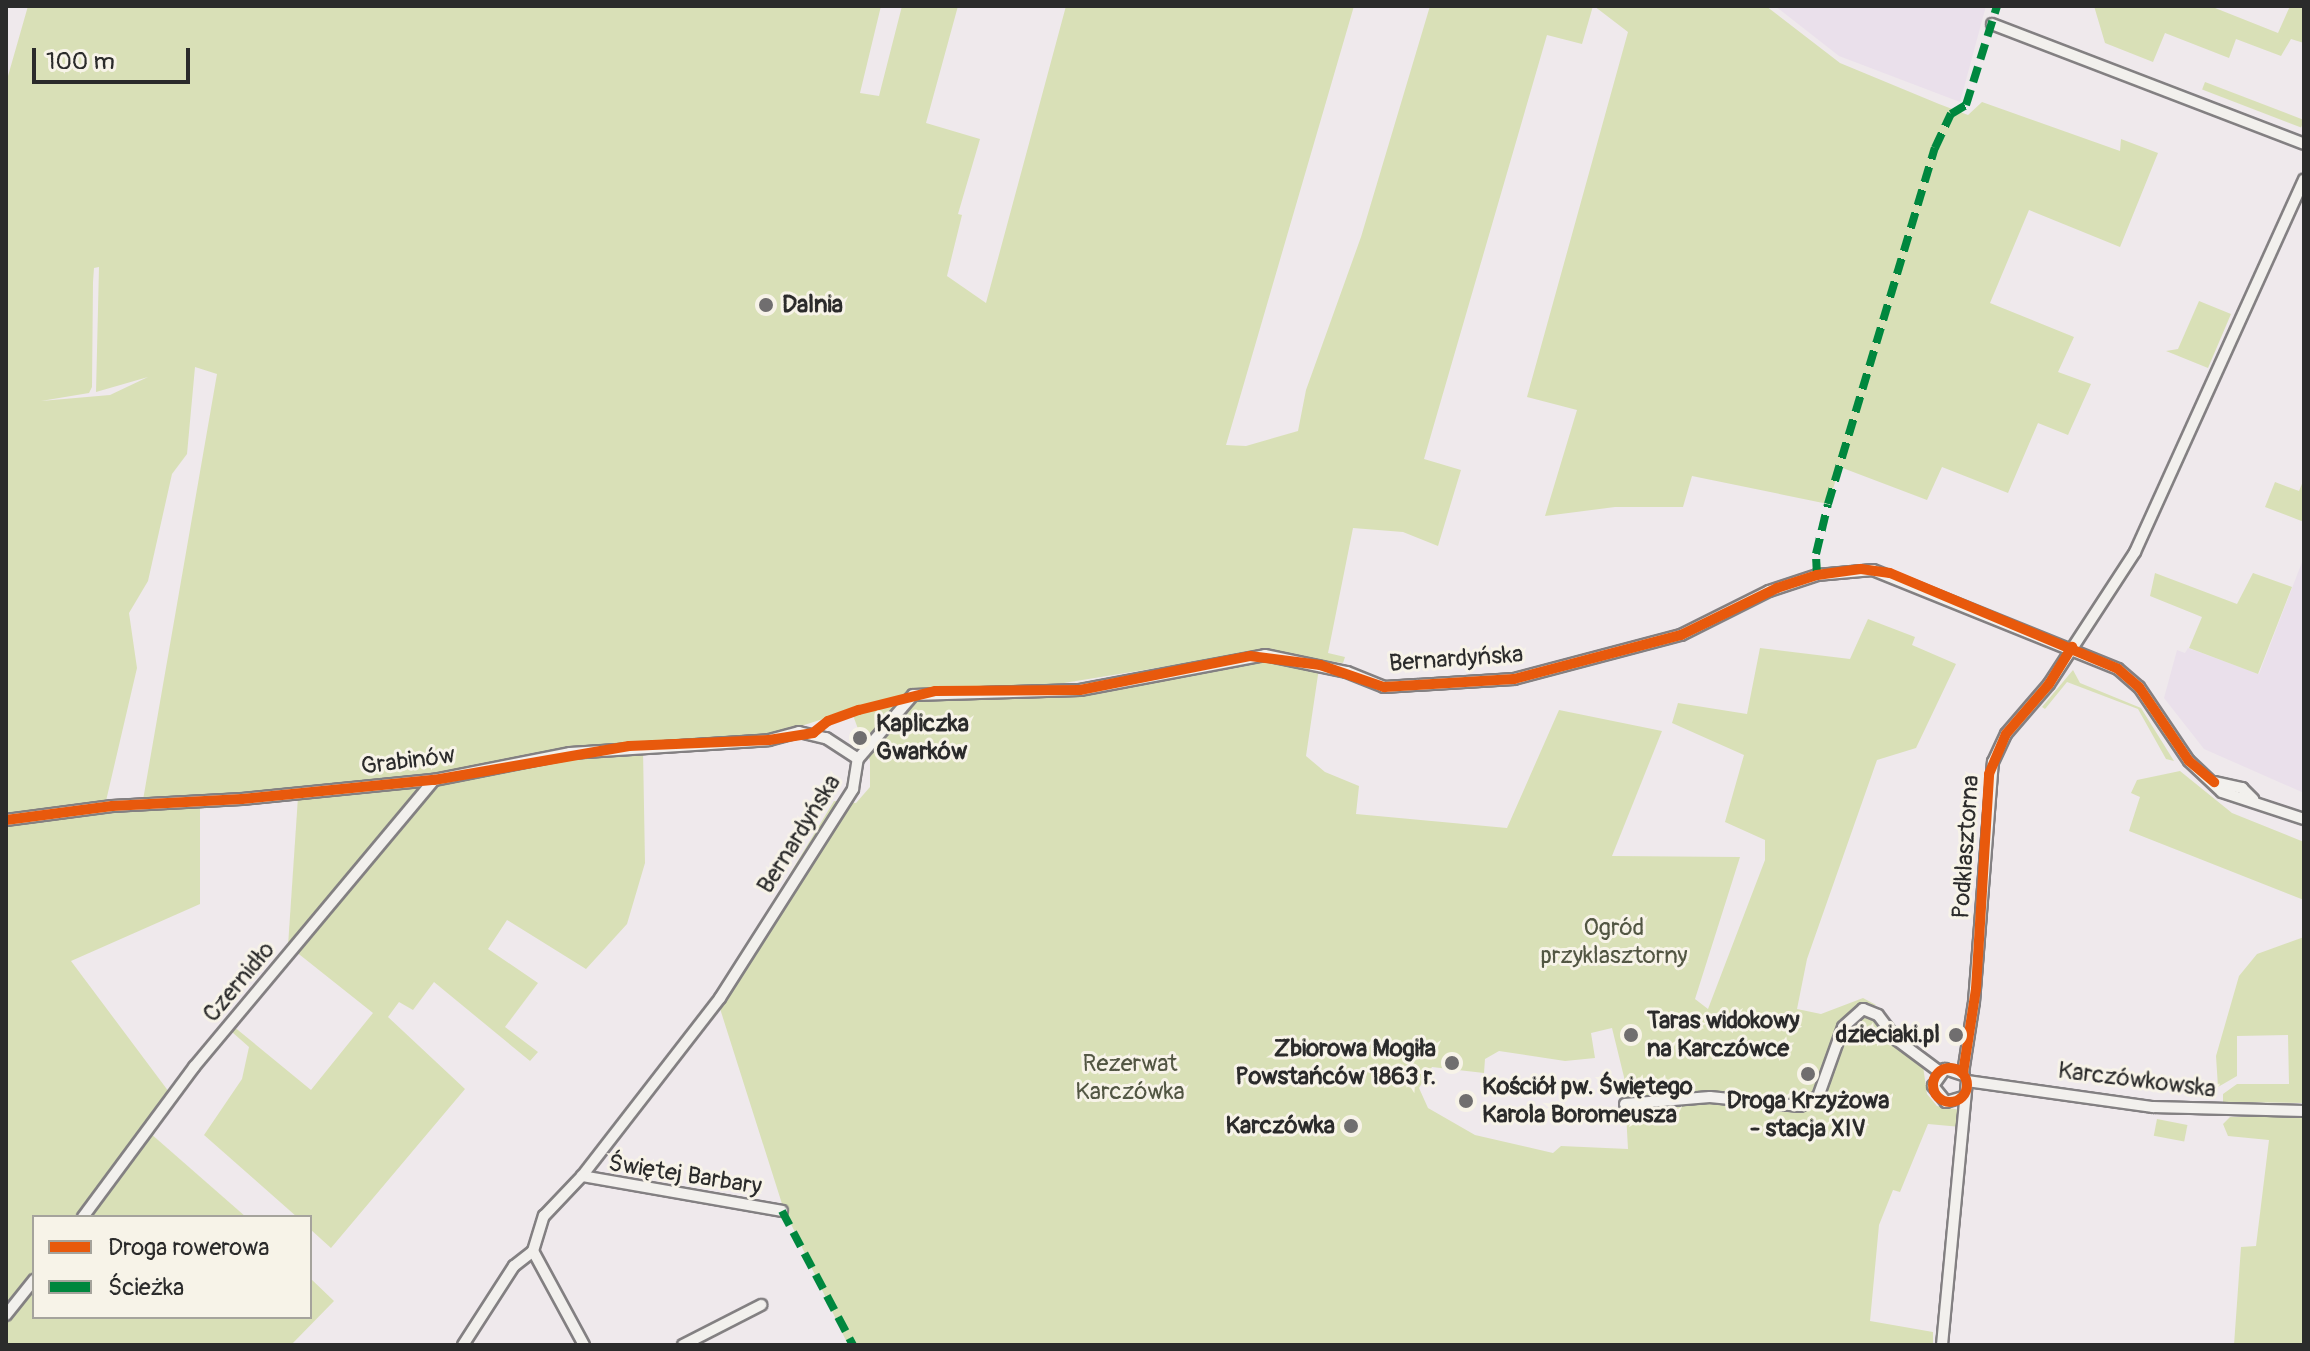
<!DOCTYPE html>
<meta charset="utf-8">
<style>
body{margin:0}
#map{position:relative;width:2310px;height:1351px;overflow:hidden;background:#efe9ec;font-family:Pangolin,sans-serif}
div>[style]{position:absolute}
[style*='--x']{left:calc(var(--x)*1px);top:calc(var(--y)*1px);width:calc(var(--w)*1px);rotate:calc(var(--a)*1deg)}
.built>*{inset:0;background:#eae0eb}
.green>*{inset:0;background:#d9e0b7;transform-origin:0 0}
.roads{filter:drop-shadow(2px 0 #838082) drop-shadow(-2px 0 #838082) drop-shadow(0 2px #838082) drop-shadow(0 -2px #838082)}
.minor>*{height:10px;margin:-5px;padding:0 5px;transform-origin:5px;border-radius:5px;background:#f2f0ed}
.quiet>*{height:8px;margin-top:-4px;transform-origin:0;background:repeating-linear-gradient(90deg,#00873e 0 16px,transparent 0 24px)}
.cycleway>*{height:10px;margin:-5px;padding:0 5px;transform-origin:5px;border-radius:5px;background:#e8590c}
.cycleway>.ring{margin:-5px;padding:0;box-sizing:content-box;background:none;border:10px solid #e8590c;border-radius:50%}
.dots>*{width:22px;height:22px;translate:-50% -50%;box-sizing:border-box;border:4px solid #f7f3e8;border-radius:50%}
span{translate:-50% -50%;white-space:nowrap;text-align:center;line-height:1.15;-webkit-text-stroke:6px #f7f3e8;paint-order:stroke}
.poi-label{font-size:24px;color:#2b2b2b;font-weight:700}
.left{translate:0 -50%;text-align:left}
.right{translate:-100% -50%;text-align:right}
.street-label{font-size:24px;color:#2b2b2b}
.park-label{font-size:24px;color:#525643}
.frame{position:absolute;inset:0;border:8px solid #2b2b2b;pointer-events:none}
.legend{position:absolute;left:32px;top:1215px;width:280px;height:104px;box-sizing:border-box;background:#f7f3e8;border:2px solid #a5a39c;margin:0;padding:10px 14px;list-style:none;font-size:24px;color:#2b2b2b}
.legend li{display:flex;align-items:center;gap:16px;height:40px}
.legend b{width:40px;border:2px solid #a5a39c}
.scale{position:absolute;left:32px;top:48px;width:158px;height:36px;box-sizing:border-box;border:4px solid #2b2b2b;border-top:0;padding-left:10px;font-size:24px;line-height:28px;white-space:nowrap;color:#2b2b2b;-webkit-text-stroke:6px #f7f3e8;paint-order:stroke}
</style>
<div id="map">
<div class="built">
<i style="clip-path:polygon(1775px 6px,1986px 6px,1960px 102px,1839px 56px)"></i>
<i style="clip-path:polygon(2304px 557px,2304px 793px,2204px 749px,2164px 698px,2177px 650px,2185px 653px,2188px 648px,2259px 674px)"></i>
</div>
<div class="green">
<i style="clip-path:polygon(evenodd,28px 6px,881px 6px,860px 93px,879px 96px,902px 6px,958px 6px,926px 123px,980px 139px,958px 214px,962px 215px,947px 276px,986px 303px,1066px 6px,1354px 6px,1226px 445px,1246px 446px,1298px 431px,1306px 390px,1361px 237px,1430px 6px,1593px 6px,1582px 44px,1547px 35px,1424px 459px,1461px 470px,1438px 546px,1403px 532px,1353px 528px,1328px 653px,1345px 657px,1343px 663px,1261px 651px,978px 697px,1067px 692px,1265px 658px,1319px 668px,1306px 756px,1325px 772px,1359px 786px,1356px 814px,1507px 828px,1559px 710px,1662px 731px,1612px 856px,1740px 857px,1695px 999px,1708px 1009px,1765px 860px,1765px 840px,1725px 822px,1744px 755px,1672px 723px,1678px 703px,1747px 714px,1760px 648px,1850px 659px,1868px 619px,1915px 637px,1912px 645px,1956px 664px,1916px 748px,1877px 760px,1807px 959px,1797px 1009px,1821px 1014px,1863px 998px,1876px 1005px,1847px 1014px,1871px 1015px,1889px 1040px,1923px 1066px,1927px 1094px,1937px 1106px,1961px 1110px,1961px 1127px,1928px 1124px,1900px 1192px,1893px 1190px,1879px 1225px,1870px 1321px,1933px 1332px,1933px 1345px,848px 1345px,783px 1207px,716px 996px,834px 801px,856px 803px,870px 787px,870px 761px,851px 710px,770px 736px,631px 742px,427px 777px,143px 800px,217px 374px,195px 367px,187px 454px,172px 474px,148px 581px,129px 613px,137px 668px,106px 801px,11px 816px,200px 805px,200px 904px,71px 961px,169px 1092px,77px 1217px,34px 1217px,34px 1317px,310px 1317px,310px 1278px,334px 1301px,291px 1345px,6px 1345px,6px 83px,28px 6px,99px 267px,96px 392px,148px 377px,110px 395px,41px 401px,89px 393px,92px 387px,93px 282px,94px 268px,99px 267px,28px 6px,1612px 1028px,1624px 1077px,1628px 1149px,1561px 1146px,1553px 1153px,1475px 1135px,1428px 1108px,1419px 1088px,1432px 1067px,1484px 1073px,1485px 1059px,1499px 1051px,1565px 1061px,1595px 1058px,1591px 1033px,1612px 1028px)"></i>
<i style="clip-path:polygon(1594px 6px,1766px 6px,1840px 63px,1939px 104px,1968px 115px,1982px 102px,2120px 151px,2121px 139px,2158px 153px,2120px 247px,2029px 210px,1990px 303px,2074px 337px,2058px 372px,2091px 384px,2068px 435px,2038px 423px,2008px 493px,1942px 467px,1927px 500px,1840px 467px,1828px 504px,1692px 476px,1683px 507px,1615px 507px,1545px 516px,1577px 410px,1527px 397px,1628px 32px)"></i>
<i style="clip-path:polygon(2094px 6px,2210px 6px,2278px 33px,2290px 6px,2302px 6px,2304px 43px,2291px 39px,2281px 56px,2236px 39px,2229px 58px,2165px 33px,2153px 62px,2105px 43px)"></i>
<i style="left:2205px;top:82px;width:106px;height:8px;rotate:21deg"></i>
<i style="clip-path:polygon(2199px 301px,2231px 314px,2208px 368px,2166px 351px,2178px 349px)"></i>
<i style="clip-path:polygon(2304px 479px,2304px 522px,2265px 507px,2275px 482px,2299px 491px)"></i>
<i style="clip-path:polygon(2155px 573px,2237px 604px,2253px 573px,2292px 587px,2258px 674px,2189px 648px,2202px 617px,2150px 596px)"></i>
<i style="clip-path:polygon(2073px 670px,2080px 683px,2141px 708px,2174px 761px,2166px 759px,2138px 709px,2067px 682px,2045px 709px,2042px 707px)"></i>
<i style="clip-path:polygon(643px 749px,645px 863px,627px 924px,586px 969px,507px 920px,488px 949px,538px 983px,505px 1027px,538px 1052px,530px 1061px,434px 982px,413px 1010px,399px 1002px,388px 1017px,465px 1089px,331px 1248px,310px 1229px,310px 1217px,297px 1217px,204px 1135px,242px 1079px,249px 1047px,232px 1032px,186px 1085px,233px 1026px,311px 1090px,373px 1013px,295px 951px,435px 784px,567px 756px)"></i>
<i style="clip-path:polygon(2180px 771px,2232px 813px,2304px 842px,2304px 900px,2129px 831px,2140px 797px,2131px 793px,2137px 780px)"></i>
<i style="clip-path:polygon(419px 784px,423px 786px,288px 946px,298px 797px)"></i>
<i style="clip-path:polygon(2304px 937px,2304px 1103px,2223px 1102px,2223px 1094px,2237px 1084px,2289px 1084px,2288px 1035px,2237px 1036px,2237px 1076px,2218px 1087px,2216px 1056px,2239px 976px,2257px 954px)"></i>
<i style="clip-path:polygon(2230px 1117px,2304px 1117px,2304px 1345px,2234px 1345px,2241px 1247px,2256px 1246px,2269px 1140px,2228px 1136px,2223px 1124px)"></i>
<i style="left:2157px;top:1119px;width:31px;height:17px;rotate:11deg"></i>
<i style="clip-path:polygon(150px 1133px,246px 1217px,84px 1217px)"></i>
</div>
<div class="roads">
<div class="minor">
<i style="--x:1992;--y:24;--w:334;--a:21"></i>
<i style="--x:2214;--y:782;--w:29;--a:12"></i>
<i style="--x:2242;--y:788;--w:16;--a:45"></i>
<i style="--x:6;--y:820;--w:107;--a:-7.5"></i>
<i style="--x:112;--y:806;--w:130;--a:-3.1"></i>
<i style="--x:242;--y:799;--w:193;--a:-5.7"></i>
<i style="--x:434;--y:780;--w:139;--a:-11.2"></i>
<i style="--x:570;--y:753;--w:199;--a:-3.7"></i>
<i style="--x:769;--y:740;--w:31;--a:-15"></i>
<i style="--x:799;--y:732;--w:28;--a:13"></i>
<i style="--x:826;--y:738;--w:38;--a:33"></i>
<i style="--x:1963;--y:1073;--w:72;--a:-81.2"></i>
<i style="--x:1974;--y:1002;--w:241;--a:-85.5"></i>
<i style="--x:1993;--y:762;--w:31;--a:-65"></i>
<i style="--x:2006;--y:734;--w:66;--a:-49.3"></i>
<i style="--x:2049;--y:684;--w:158;--a:-56.9"></i>
<i style="--x:2135;--y:552;--w:409;--a:-65.6"></i>
<i style="--x:1967;--y:1081;--w:188;--a:8"></i>
<i style="--x:2153;--y:1107;--w:151;--a:1.5"></i>
<i style="--x:1963;--y:1097;--w:18;--a:164"></i>
<i style="--x:1946;--y:1102;--w:21;--a:-129"></i>
<i style="--x:1933;--y:1086;--w:21;--a:-55"></i>
<i style="--x:1945;--y:1069;--w:20;--a:18"></i>
<i style="--x:1625;--y:1104;--w:85;--a:-4.7"></i>
<i style="--x:1710;--y:1097;--w:90;--a:5.7"></i>
<i style="--x:1800;--y:1106;--w:20;--a:-27"></i>
<i style="--x:1818;--y:1097;--w:74;--a:-70.3"></i>
<i style="--x:1843;--y:1027;--w:27;--a:-42"></i>
<i style="--x:1863;--y:1009;--w:16;--a:22"></i>
<i style="--x:1878;--y:1015;--w:31;--a:53"></i>
<i style="--x:1897;--y:1040;--w:54;--a:36.7"></i>
<i style="--x:582;--y:1176;--w:203;--a:9.9"></i>
<i style="--x:83;--y:1217;--w:187;--a:-53.5"></i>
<i style="--x:194;--y:1067;--w:374;--a:-50.1"></i>
<i style="--x:533;--y:1251;--w:107;--a:61.5"></i>
<i style="--x:6;--y:1315;--w:45;--a:-51.3"></i>
<i style="--x:463;--y:1345;--w:94;--a:-57.2"></i>
<i style="--x:514;--y:1266;--w:24;--a:-38"></i>
<i style="--x:533;--y:1251;--w:37;--a:-73"></i>
<i style="--x:544;--y:1216;--w:55;--a:-46.5"></i>
<i style="--x:582;--y:1176;--w:225;--a:-52.2"></i>
<i style="--x:720;--y:998;--w:248;--a:-57.5"></i>
<i style="--x:853;--y:789;--w:30;--a:-81"></i>
<i style="--x:858;--y:759;--w:84;--a:-49.3"></i>
<i style="--x:913;--y:695;--w:167;--a:-1.7"></i>
<i style="--x:1080;--y:690;--w:188;--a:-10.7"></i>
<i style="--x:1265;--y:655;--w:84;--a:11.7"></i>
<i style="--x:1347;--y:672;--w:40;--a:22"></i>
<i style="--x:1384;--y:687;--w:130;--a:-3.5"></i>
<i style="--x:1514;--y:679;--w:173;--a:-14.8"></i>
<i style="--x:1681;--y:635;--w:98;--a:-26.6"></i>
<i style="--x:1769;--y:591;--w:51;--a:-18.4"></i>
<i style="--x:1817;--y:575;--w:56;--a:-5.1"></i>
<i style="--x:1873;--y:570;--w:264;--a:22"></i>
<i style="--x:2118;--y:669;--w:28;--a:41"></i>
<i style="--x:2139;--y:687;--w:89;--a:56"></i>
<i style="--x:2189;--y:761;--w:45;--a:43.2"></i>
<i style="--x:2222;--y:792;--w:86;--a:18.2"></i>
<i style="--x:683;--y:1345;--w:88;--a:-27.1"></i>
<i style="--x:1942;--y:1345;--w:265;--a:-84.6"></i>
</div>
</div>
<div class="quiet">
<i style="--x:1817;--y:575;--w:21;--a:-93"></i>
<i style="--x:1816;--y:554;--w:51;--a:-76.5"></i>
<i style="--x:1828;--y:504;--w:372;--a:-73.3"></i>
<i style="--x:1935;--y:148;--w:38;--a:-65"></i>
<i style="--x:1951;--y:114;--w:17;--a:-31"></i>
<i style="--x:1966;--y:105;--w:104;--a:-72.6"></i>
<i style="--x:782;--y:1211;--w:152;--a:62.1"></i>
</div>
<div class="cycleway">
<i style="--x:6;--y:820;--w:107;--a:-7.5"></i>
<i style="--x:112;--y:806;--w:130;--a:-3.1"></i>
<i style="--x:242;--y:799;--w:193;--a:-5.7"></i>
<i style="--x:434;--y:780;--w:198;--a:-9.9"></i>
<i style="--x:629;--y:746;--w:140;--a:-2.5"></i>
<i style="--x:769;--y:740;--w:45;--a:-9"></i>
<i style="--x:813;--y:733;--w:19;--a:-39"></i>
<i style="--x:828;--y:721;--w:33;--a:-20"></i>
<i style="--x:859;--y:710;--w:78;--a:-14"></i>
<i style="--x:935;--y:691;--w:145;--a:-0.4"></i>
<i style="--x:1080;--y:690;--w:173;--a:-11.3"></i>
<i style="--x:1250;--y:656;--w:71;--a:7.3"></i>
<i style="--x:1320;--y:665;--w:68;--a:19"></i>
<i style="--x:1384;--y:687;--w:130;--a:-3.5"></i>
<i style="--x:1514;--y:679;--w:173;--a:-14.8"></i>
<i style="--x:1681;--y:635;--w:107;--a:-26.1"></i>
<i style="--x:1777;--y:588;--w:42;--a:-18"></i>
<i style="--x:1817;--y:575;--w:44;--a:-7.8"></i>
<i style="--x:1861;--y:569;--w:29;--a:8"></i>
<i style="--x:1890;--y:573;--w:247;--a:22.8"></i>
<i style="--x:2118;--y:669;--w:28;--a:41"></i>
<i style="--x:2139;--y:687;--w:89;--a:56"></i>
<i style="--x:2189;--y:761;--w:33;--a:40"></i>
<i class="ring" style="left:1933px;top:1068px;width:24px;height:24px"></i>
<i style="--x:1963;--y:1073;--w:85;--a:-81.2"></i>
<i style="--x:1976;--y:989;--w:215;--a:-86.5"></i>
<i style="--x:1989;--y:774;--w:43;--a:-67"></i>
<i style="--x:2006;--y:734;--w:66;--a:-49.3"></i>
<i style="--x:2049;--y:684;--w:44;--a:-58.1"></i>
</div>
<div class="dots">
<i style="left:766px;top:305px;background:#706e6f"></i>
<i style="left:860px;top:738px;background:#706e6f"></i>
<i style="left:1631px;top:1035px;background:#706e6f"></i>
<i style="left:1956px;top:1035px;background:#706e6f"></i>
<i style="left:1452px;top:1063px;background:#706e6f"></i>
<i style="left:1808px;top:1074px;background:#706e6f"></i>
<i style="left:1466px;top:1101px;background:#706e6f"></i>
<i style="left:1351px;top:1126px;background:#706e6f"></i>
</div>
<div class="poi-label">
<span class="left" style="left:782px;top:305px">Dalnia</span>
<span class="left" style="left:876px;top:738px">Kapliczka<br>Gwarków</span>
<span class="left" style="left:1647px;top:1035px">Taras widokowy<br>na Karczówce</span>
<span class="right" style="left:1940px;top:1035px">dzieciaki.pl</span>
<span class="right" style="left:1436px;top:1063px">Zbiorowa Mogiła<br>Powstańców 1863 r.</span>
<span class="left" style="left:1482px;top:1101px">Kościół pw. Świętego<br>Karola Boromeusza</span>
<span style="left:1808px;top:1115px">Droga Krzyżowa<br>- stacja XIV</span>
<span class="right" style="left:1335px;top:1126px">Karczówka</span>
</div>
<div class="street-label">
<span style="left:1456px;top:659px;rotate:-4deg">Bernardyńska</span>
<span style="left:408px;top:761px;rotate:-7deg">Grabinów</span>
<span style="left:799px;top:834px;rotate:-58deg">Bernardyńska</span>
<span style="left:1966px;top:847px;rotate:-86deg">Podklasztorna</span>
<span style="left:239px;top:982px;rotate:-50deg">Czernidło</span>
<span style="left:2137px;top:1080px;rotate:7deg">Karczówkowska</span>
<span style="left:685px;top:1175px;rotate:9deg">Świętej Barbary</span>
</div>
<div class="park-label">
<span style="left:1614px;top:942px">Ogród<br>przyklasztorny</span>
<span style="left:1130px;top:1078px">Rezerwat<br>Karczówka</span>
</div>
<div class="frame"></div>
<ul class="legend">
<li><b style="height:10px;background:#e8590c"></b>Droga rowerowa</li>
<li><b style="height:10px;background:#00873e"></b>Ścieżka</li>
</ul>
<div class="scale">100 m</div>
</div>
